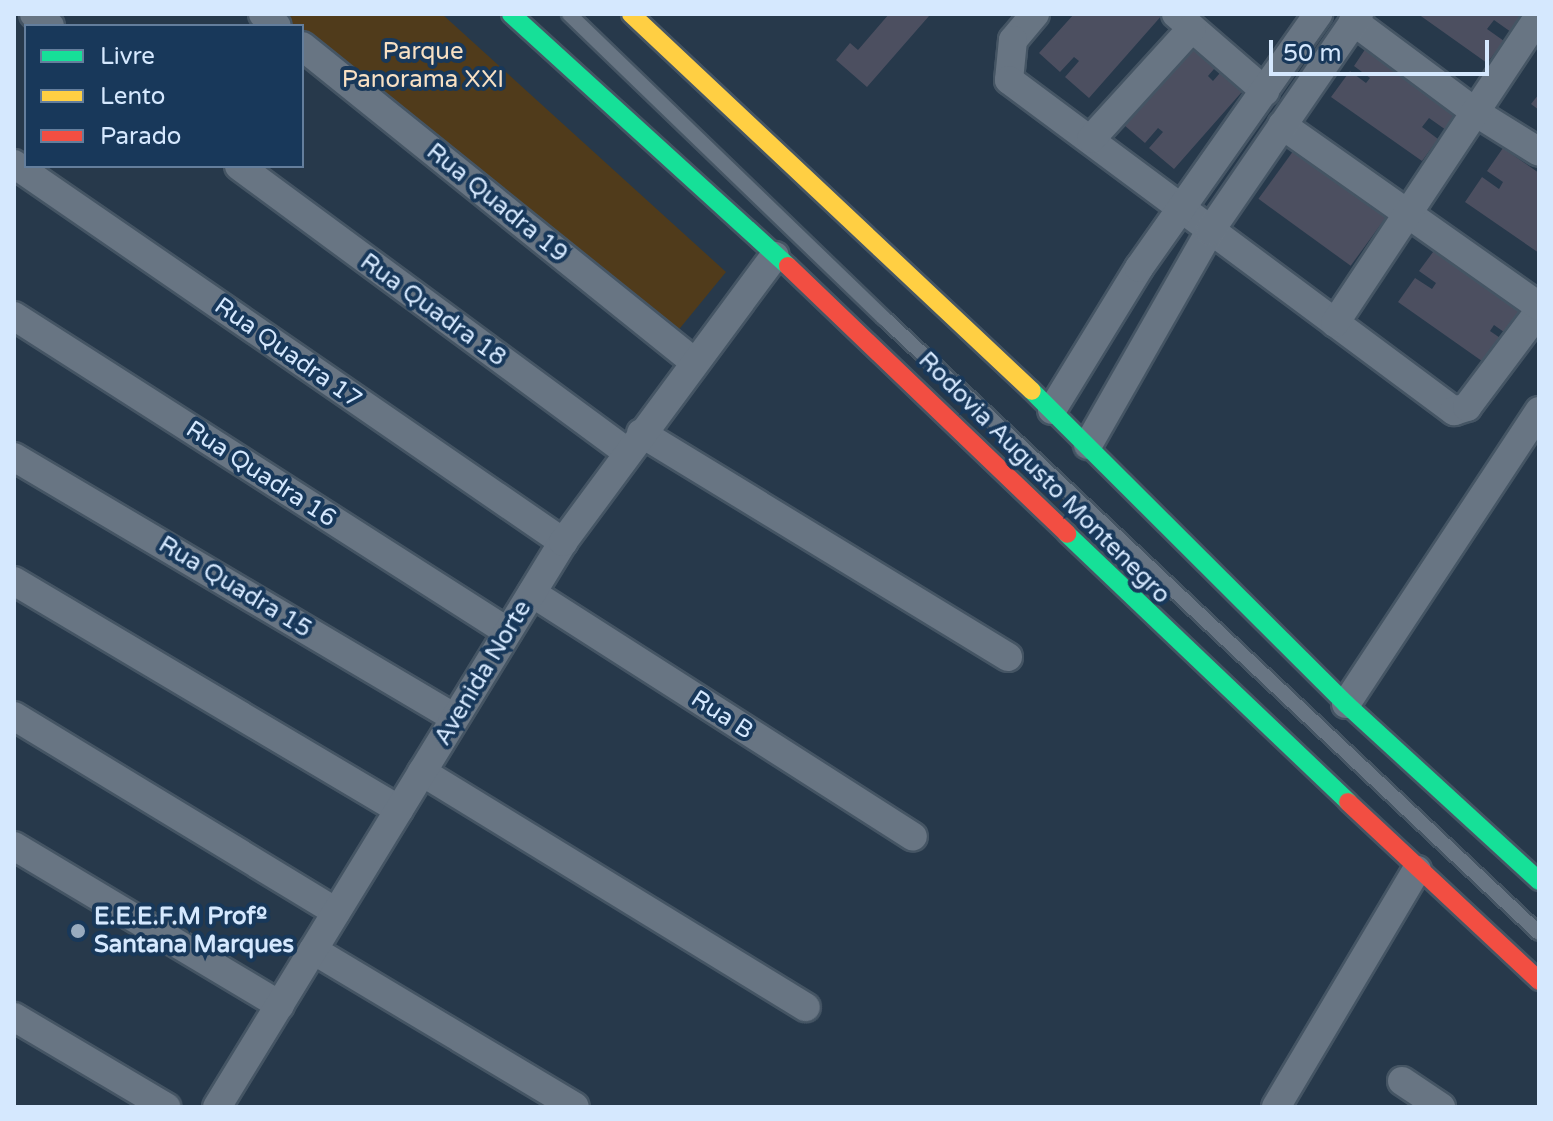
<!DOCTYPE html>
<meta charset="utf-8">
<style>
body{margin:0}
#map{position:relative;width:1553px;height:1121px;overflow:hidden;background:#27394b;font-family:"Varela Round",sans-serif}
div>[style]{position:absolute}
[style*='--x']{left:calc(var(--x)*1px);top:calc(var(--y)*1px);width:calc(var(--w)*1px);rotate:calc(var(--a)*1deg)}
.green>*{inset:0;background:#503b1b}
.building>*{inset:0;background:#4c4f60;transform-origin:0 0}
.roads{filter:drop-shadow(2px 0 #455564) drop-shadow(-2px 0 #455564) drop-shadow(0 2px #455564) drop-shadow(0 -2px #455564)}
.lane>*{height:14px;margin:-7px;padding:0 7px;transform-origin:7px;border-radius:7px;background:#687583}
.street>*{height:28px;margin:-14px;padding:0 14px;transform-origin:14px;border-radius:14px;background:#687583}
.fast>*{height:18px;margin:-9px;padding:0 9px;transform-origin:9px;border-radius:9px;background:#16e098}
.slow>*{height:18px;margin:-9px;padding:0 9px;transform-origin:9px;border-radius:9px;background:#ffcf43}
.jam>*{height:18px;margin:-9px;padding:0 9px;transform-origin:9px;border-radius:9px;background:#f24e42}
.dots>*{width:22px;height:22px;translate:-50% -50%;box-sizing:border-box;border:4px solid #18385a;border-radius:50%}
span{translate:-50% -50%;white-space:nowrap;text-align:center;line-height:1.15;-webkit-text-stroke:8px #18385a;paint-order:stroke}
.park-label{font-size:24px;color:#f8e0c3}
.street-label{font-size:24px;color:#d5e8fe}
.poi-label{font-size:24px;color:#d5e8fe;font-weight:700}
.left{translate:0 -50%;text-align:left}
.frame{position:absolute;inset:0;border:16px solid #d5e8fe;pointer-events:none}
.legend{position:absolute;left:24px;top:24px;width:280px;height:144px;box-sizing:border-box;background:#18385a;border:2px solid #647e9c;margin:0;padding:10px 14px;list-style:none;font-size:24px;color:#d5e8fe}
.legend li{display:flex;align-items:center;gap:16px;height:40px}
.legend b{width:40px;border:2px solid #647e9c}
.scale{position:absolute;left:1269px;top:40px;width:220px;height:36px;box-sizing:border-box;border:4px solid #d5e8fe;border-top:0;padding-left:10px;font-size:24px;line-height:28px;white-space:nowrap;color:#d5e8fe;-webkit-text-stroke:6px #18385a;paint-order:stroke}
</style>
<div id="map">
<div class="green">
<i style="clip-path:polygon(277px 14px,442px 14px,726px 272px,676px 333px,302px 34px,302px 26px,292px 26px)"></i>
</div>
<div class="building">
<i style="clip-path:polygon(889px 14px,929px 16px,867px 87px,836px 60px,850px 43px,858px 50px)"></i>
<i style="clip-path:polygon(1074px 14px,1163px 14px,1089px 98px,1065px 77px,1079px 61px,1074px 57px,1060px 72px,1039px 53px)"></i>
<i style="clip-path:polygon(1418px 14px,1524px 14px,1511px 32px,1494px 20px,1487px 29px,1504px 41px,1487px 63px)"></i>
<i style="clip-path:polygon(1197px 42px,1220px 62px,1208px 76px,1213px 81px,1226px 66px,1248px 85px,1174px 169px,1149px 148px,1163px 132px,1158px 128px,1145px 143px,1124px 125px)"></i>
<i style="clip-path:polygon(1370px 42px,1462px 107px,1446px 130px,1429px 118px,1422px 127px,1438px 139px,1422px 161px,1331px 97px,1350px 71px,1366px 83px,1370px 78px,1354px 66px)"></i>
<i style="clip-path:polygon(1539px 94px,1539px 110px,1531px 104px)"></i>
<i style="left:1299px;top:143px;width:114px;height:69px;rotate:36deg"></i>
<i style="clip-path:polygon(1503px 148px,1539px 173px,1539px 253px,1465px 202px,1482px 177px,1499px 189px,1503px 182px,1487px 171px)"></i>
<i style="clip-path:polygon(1436px 248px,1528px 312px,1511px 337px,1494px 325px,1490px 331px,1506px 342px,1489px 366px,1398px 302px,1415px 278px,1432px 289px,1436px 283px,1419px 271px)"></i>
</div>
<div class="roads">
<div class="lane">
<i style="--x:569;--y:14;--w:438;--a:44"></i>
<i style="--x:884;--y:318;--w:898;--a:43.2"></i>
</div>
<div class="street">
<i style="--x:34;--y:14;--w:20;--a:37"></i>
<i style="--x:263;--y:14;--w:18;--a:41"></i>
<i style="--x:1035;--y:14;--w:34;--a:130"></i>
<i style="--x:1013;--y:40;--w:40;--a:95.7"></i>
<i style="--x:1009;--y:80;--w:555;--a:36.64"></i>
<i style="--x:1454;--y:411;--w:14;--a:-17"></i>
<i style="--x:1467;--y:407;--w:120;--a:-53.1"></i>
<i style="--x:1176;--y:14;--w:118;--a:40.9"></i>
<i style="--x:1353;--y:21;--w:152;--a:36.7"></i>
<i style="--x:1475;--y:112;--w:75;--a:32"></i>
<i style="--x:302;--y:46;--w:502;--a:38.86"></i>
<i style="--x:1282;--y:125;--w:314;--a:35.2"></i>
<i style="--x:1091;--y:139;--w:150;--a:-47.7"></i>
<i style="--x:14;--y:164;--w:667;--a:34.55"></i>
<i style="--x:239;--y:166;--w:483;--a:36.4"></i>
<i style="--x:14;--y:316;--w:586;--a:32.61"></i>
<i style="--x:1335;--y:323;--w:369;--a:-56.4"></i>
<i style="--x:1052;--y:410;--w:167;--a:-58.5"></i>
<i style="--x:1139;--y:268;--w:311;--a:-54.8"></i>
<i style="--x:641;--y:433;--w:430;--a:31.4"></i>
<i style="--x:1088;--y:445;--w:246;--a:-60.3"></i>
<i style="--x:1210;--y:231;--w:263;--a:-55.5"></i>
<i style="--x:14;--y:457;--w:512;--a:30.62"></i>
<i style="--x:14;--y:581;--w:448;--a:30.7"></i>
<i style="--x:532;--y:593;--w:452;--a:32.6"></i>
<i style="--x:1346;--y:704;--w:351;--a:-56.6"></i>
<i style="--x:14;--y:716;--w:377;--a:31.3"></i>
<i style="--x:422;--y:772;--w:450;--a:31.5"></i>
<i style="--x:14;--y:846;--w:310;--a:30.9"></i>
<i style="--x:313;--y:950;--w:305;--a:30.9"></i>
<i style="--x:14;--y:1017;--w:177;--a:30.6"></i>
<i style="--x:1402;--y:1081;--w:47;--a:33.7"></i>
<i style="--x:217;--y:1107;--w:663;--a:-58.52"></i>
<i style="--x:563;--y:542;--w:356;--a:-53.5"></i>
<i style="--x:1276;--y:1107;--w:276;--a:-59.3"></i>
</div>
<div class="fast">
<i style="--x:511;--y:14;--w:374;--a:42.3"></i>
<i style="--x:1032;--y:391;--w:443;--a:44.9"></i>
<i style="--x:1346;--y:704;--w:262;--a:42.5"></i>
<i style="--x:1067;--y:534;--w:388;--a:43.6"></i>
</div>
<div class="slow">
<i style="--x:631;--y:14;--w:550;--a:43.23"></i>
</div>
<div class="jam">
<i style="--x:788;--y:266;--w:387;--a:43.8"></i>
<i style="--x:1348;--y:802;--w:262;--a:43.1"></i>
</div>
</div>
<div class="dots">
<i style="left:78px;top:931px;background:#98abbf"></i>
</div>
<div class="park-label">
<span style="left:423px;top:66px">Parque<br>Panorama XXI</span>
</div>
<div class="street-label">
<span style="left:497px;top:203px;rotate:39deg">Rua Quadra 19</span>
<span style="left:433px;top:310px;rotate:36deg">Rua Quadra 18</span>
<span style="left:288px;top:353px;rotate:35deg">Rua Quadra 17</span>
<span style="left:261px;top:474px;rotate:33deg">Rua Quadra 16</span>
<span style="left:1044px;top:478px;rotate:45deg">Rodovia Augusto Montenegro</span>
<span style="left:235px;top:587px;rotate:31deg">Rua Quadra 15</span>
<span style="left:483px;top:673px;rotate:-59deg">Avenida Norte</span>
<span style="left:722px;top:715px;rotate:33deg">Rua B</span>
</div>
<div class="poi-label">
<span class="left" style="left:94px;top:931px">E.E.E.F.M Profº<br>Santana Marques</span>
</div>
<div class="frame"></div>
<ul class="legend">
<li><b style="height:10px;background:#16e098"></b>Livre</li>
<li><b style="height:10px;background:#ffcf43"></b>Lento</li>
<li><b style="height:10px;background:#f24e42"></b>Parado</li>
</ul>
<div class="scale">50 m</div>
</div>
